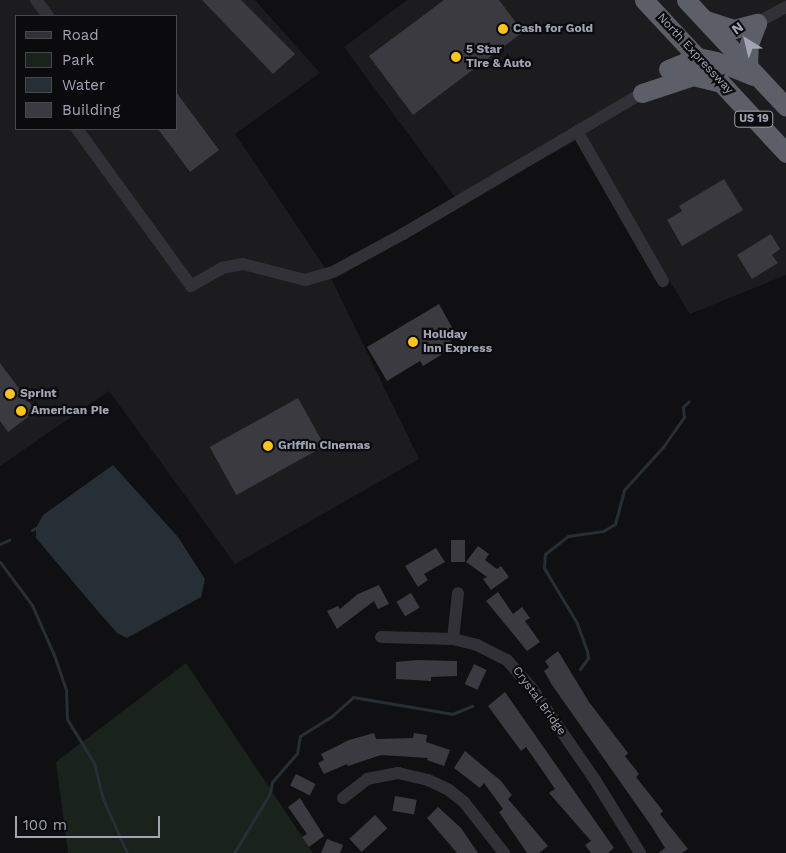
<!DOCTYPE html>
<style>
body{margin:0}
#map{position:relative;width:786px;height:853px;overflow:hidden;background:#101012;font-family:"Work Sans",sans-serif}
div>[style]{position:absolute}
[style*='--x']{left:calc(var(--x)*1px);top:calc(var(--y)*1px);width:calc(var(--w)*1px);rotate:calc(var(--a)*1deg)}
.built>*{inset:0;background:#1c1c1f}
.green>*{inset:0;background:#1a221c}
.water>*{inset:0;background:#262e36}
.stream>*{height:3px;margin:-1.5px;padding:0 1.5px;transform-origin:1.5px;border-radius:1.5px;background:#262e36}
.building>*{inset:0;background:#3a3a40;transform-origin:0 0}
.minor>*{height:12px;margin:-6px;padding:0 6px;transform-origin:6px;border-radius:6px;background:#313137}
.highway>*{height:19px;margin:-9.5px;padding:0 9.5px;transform-origin:9.5px;border-radius:9.5px;background:#5c5f68}
.dots>*{width:14px;height:14px;translate:-50% -50%;box-sizing:border-box;border:2px solid #0b0b0d;border-radius:50%}
span{translate:-50% -50%;white-space:nowrap;text-align:center;line-height:1.15;-webkit-text-stroke:4.5px #0b0b0d;paint-order:stroke}
.shield-label span{padding:1px 4px;background:#0b0b0d;border:1px solid;border-radius:4px;-webkit-text-stroke-width:0}
.shield-label{font-size:11px;color:#a0a4b4;font-weight:700}
.poi-label{font-size:12px;color:#a0a4b4;font-weight:700}
.left{translate:0 -50%;text-align:left}
.street-label{font-size:12px;color:#a0a4b4}
.legend{position:absolute;left:15px;top:15px;width:162px;height:115px;box-sizing:border-box;background:#0b0b0d;border:1px solid #474850;margin:0;padding:6px 9px;list-style:none;font-size:15px;color:#a0a4b4}
.legend li{display:flex;align-items:center;gap:10px;height:25px}
.legend b{width:25px;border:1px solid #474850}
.north{position:absolute;left:721px;top:15px;width:50px;height:50px;-webkit-text-stroke:4px #0b0b0d;paint-order:stroke;rotate:324deg;font-size:14px;font-weight:700;line-height:20px;text-align:center;color:#a0a4b4}
.north::after{content:'';display:block;margin:auto;width:18px;height:22px;background:#a0a4b4;clip-path:polygon(50% 0,100% 100%,50% 72%,0 100%)}
.scale{position:absolute;left:15px;top:816px;width:145px;height:22px;box-sizing:border-box;border:2px solid #a0a4b4;border-top:0;padding-left:6px;font-size:15px;line-height:18px;white-space:nowrap;color:#a0a4b4;-webkit-text-stroke:4px #0b0b0d;paint-order:stroke}
</style>
<div id="map">
<div class="built">
<i style="clip-path:polygon(evenodd,0 0,255px 0,320px 73px,235px 134px,329px 274px,419px 459px,235px 564px,109px 391px,0 466px,0 0,16px 16px,176px 16px,176px 129px,16px 129px,16px 16px)"></i>
<i style="clip-path:polygon(407px 0,786px 0,786px 275px,690px 314px,581px 138px,460px 204px,344px 47px)"></i>
</div>
<div class="green">
<i style="clip-path:polygon(186px 663px,313px 853px,68px 853px,56px 762px)"></i>
</div>
<div class="water">
<i style="clip-path:polygon(113px 465px,178px 537px,205px 579px,201px 597px,127px 638px,117px 633px,102px 616px,36px 538px,36px 528px,43px 515px)"></i>
</div>
<div class="stream">
<i style="--x:32;--y:530;--w:4;--a:-27"></i>
<i style="--x:0;--y:544;--w:10;--a:-24"></i>
<i style="--x:0;--y:562;--w:54;--a:53.3"></i>
<i style="--x:32;--y:605;--w:55;--a:66.3"></i>
<i style="--x:54;--y:655;--w:37;--a:71"></i>
<i style="--x:66;--y:690;--w:29;--a:88"></i>
<i style="--x:67;--y:719;--w:52;--a:58.5"></i>
<i style="--x:94;--y:763;--w:37;--a:76"></i>
<i style="--x:103;--y:799;--w:59;--a:66"></i>
<i style="--x:580;--y:669;--w:14;--a:-54"></i>
<i style="--x:588;--y:658;--w:7;--a:-98"></i>
<i style="--x:587;--y:651;--w:30;--a:-110"></i>
<i style="--x:577;--y:623;--w:64;--a:-121"></i>
<i style="--x:544;--y:568;--w:14;--a:-86"></i>
<i style="--x:545;--y:554;--w:29;--a:-38"></i>
<i style="--x:568;--y:536;--w:35;--a:-8"></i>
<i style="--x:603;--y:531;--w:14;--a:-30"></i>
<i style="--x:615;--y:524;--w:35;--a:-75"></i>
<i style="--x:624;--y:490;--w:58;--a:-47.8"></i>
<i style="--x:663;--y:447;--w:37;--a:-55"></i>
<i style="--x:684;--y:417;--w:10;--a:-96"></i>
<i style="--x:683;--y:407;--w:8;--a:-45"></i>
<i style="--x:234;--y:853;--w:70;--a:-59"></i>
<i style="--x:270;--y:793;--w:11;--a:-80"></i>
<i style="--x:272;--y:782;--w:38;--a:-49"></i>
<i style="--x:297;--y:753;--w:17;--a:-80"></i>
<i style="--x:300;--y:736;--w:38;--a:-32"></i>
<i style="--x:332;--y:716;--w:28;--a:-42"></i>
<i style="--x:353;--y:697;--w:100;--a:9.7"></i>
<i style="--x:452;--y:714;--w:22;--a:-22"></i>
</div>
<div class="building">
<i style="clip-path:polygon(202px 0,241px 0,295px 54px,273px 74px)"></i>
<i style="clip-path:polygon(444px 0,499px 0,523px 32px,413px 115px,369px 56px)"></i>
<i style="clip-path:polygon(176px 92px,219px 150px,190px 172px,158px 129px,176px 129px)"></i>
<i style="clip-path:polygon(724px 179px,743px 210px,682px 246px,667px 220px,682px 211px,679px 206px)"></i>
<i style="clip-path:polygon(771px 234px,780px 249px,772px 255px,778px 263px,752px 279px,737px 255px)"></i>
<i style="clip-path:polygon(439px 304px,454px 331px,449px 338px,454px 347px,423px 366px,420px 361px,387px 381px,367px 347px)"></i>
<i style="clip-path:polygon(0 363px,36px 411px,8px 432px,0 421px)"></i>
<i style="left:298px;top:398px;width:55px;height:101px;rotate:61deg"></i>
<i style="left:451px;top:540px;width:14px;height:22px"></i>
<i style="clip-path:polygon(478px 546px,489px 554px,485px 560px,497px 569px,501px 566px,509px 577px,491px 590px,483px 579px,487px 577px,466px 562px)"></i>
<i style="clip-path:polygon(436px 548px,445px 562px,424px 574px,428px 580px,418px 587px,405px 566px)"></i>
<i style="clip-path:polygon(379px 585px,389px 604px,378px 609px,374px 601px,337px 629px,327px 611px,338px 606px,340px 609px,358px 594px)"></i>
<i style="clip-path:polygon(498px 592px,513px 614px,522px 607px,530px 618px,525px 621px,540px 642px,527px 651px,486px 601px)"></i>
<i style="left:411px;top:593px;width:17px;height:17px;rotate:59deg"></i>
<i style="clip-path:polygon(558px 651px,589px 702px,628px 753px,625px 756px,639px 774px,636px 777px,663px 811px,660px 814px,688px 849px,682px 853px,659px 853px,665px 848px,652px 827px,552px 685px,544px 671px,549px 667px,545px 661px)"></i>
<i style="clip-path:polygon(418px 660px,457px 661px,457px 676px,431px 677px,431px 681px,396px 679px,396px 662px)"></i>
<i style="left:474px;top:664px;width:14px;height:22px;rotate:25deg"></i>
<i style="clip-path:polygon(505px 692px,614px 848px,608px 853px,591px 853px,585px 845px,591px 841px,549px 793px,555px 789px,542px 770px,526px 747px,521px 751px,488px 706px)"></i>
<i style="clip-path:polygon(374px 733px,376px 739px,413px 738px,414px 733px,427px 735px,426px 742px,450px 750px,444px 766px,427px 760px,428px 758px,381px 755px,348px 766px,347px 764px,324px 774px,318px 763px,324px 760px,321px 754px,349px 740px)"></i>
<i style="clip-path:polygon(465px 751px,501px 781px,512px 795px,508px 799px,548px 846px,539px 853px,527px 853px,499px 812px,503px 809px,484px 783px,480px 788px,454px 768px)"></i>
<i style="left:296px;top:774px;width:22px;height:13px;rotate:27deg"></i>
<i style="left:395px;top:796px;width:22px;height:15px;rotate:10deg"></i>
<i style="clip-path:polygon(300px 798px,324px 836px,309px 847px,302px 837px,307px 834px,288px 807px)"></i>
<i style="clip-path:polygon(438px 807px,461px 828px,478px 853px,457px 853px,427px 818px)"></i>
<i style="left:375px;top:815px;width:18px;height:35px;rotate:47deg"></i>
<i style="clip-path:polygon(327px 839px,343px 845px,340px 853px,321px 853px)"></i>
</div>
<div class="minor">
<i style="--x:36;--y:0;--w:20;--a:53"></i>
<i style="--x:757;--y:23;--w:33;--a:-29"></i>
<i style="--x:77;--y:129;--w:194;--a:54"></i>
<i style="--x:191;--y:286;--w:36;--a:-30"></i>
<i style="--x:222;--y:268;--w:21;--a:-11"></i>
<i style="--x:243;--y:264;--w:64;--a:14.5"></i>
<i style="--x:305;--y:280;--w:29;--a:-16"></i>
<i style="--x:333;--y:272;--w:80;--a:-28.5"></i>
<i style="--x:403;--y:234;--w:277;--a:-30.5"></i>
<i style="--x:577;--y:131;--w:173;--a:60.2"></i>
<i style="--x:381;--y:637;--w:72;--a:1.6"></i>
<i style="--x:453;--y:639;--w:25;--a:14"></i>
<i style="--x:477;--y:645;--w:34;--a:27"></i>
<i style="--x:507;--y:660;--w:40;--a:49"></i>
<i style="--x:533;--y:690;--w:109;--a:55.4"></i>
<i style="--x:595;--y:780;--w:86;--a:58.3"></i>
<i style="--x:453;--y:639;--w:46;--a:-83.8"></i>
<i style="--x:343;--y:798;--w:31;--a:-38"></i>
<i style="--x:367;--y:779;--w:32;--a:-11"></i>
<i style="--x:398;--y:773;--w:31;--a:13"></i>
<i style="--x:428;--y:780;--w:23;--a:25"></i>
<i style="--x:449;--y:790;--w:19;--a:39"></i>
<i style="--x:464;--y:802;--w:65;--a:51.9"></i>
</div>
<div class="highway">
<i style="--x:644;--y:0;--w:209;--a:47.1"></i>
<i style="--x:686;--y:0;--w:146;--a:46.9"></i>
<i style="--x:706;--y:20;--w:29;--a:18"></i>
<i style="--x:734;--y:29;--w:24;--a:-15"></i>
<i style="--x:748;--y:67;--w:23;--a:-88"></i>
<i style="--x:749;--y:44;--w:22;--a:-69"></i>
<i style="--x:668;--y:69;--w:32;--a:-22"></i>
<i style="--x:698;--y:57;--w:18;--a:13"></i>
<i style="--x:716;--y:61;--w:40;--a:22"></i>
<i style="--x:642;--y:93;--w:54;--a:-18.4"></i>
<i style="--x:693;--y:76;--w:29;--a:14"></i>
</div>
<div class="dots">
<i style="left:503px;top:29px;background:#ffc41b"></i>
<i style="left:456px;top:57px;background:#ffc41b"></i>
<i style="left:413px;top:342px;background:#ffc41b"></i>
<i style="left:10px;top:394px;background:#ffc41b"></i>
<i style="left:21px;top:411px;background:#ffc41b"></i>
<i style="left:268px;top:446px;background:#ffc41b"></i>
</div>
<div class="shield-label">
<span style="left:754px;top:119px">US 19</span>
</div>
<div class="poi-label">
<span class="left" style="left:513px;top:29px">Cash for Gold</span>
<span class="left" style="left:466px;top:57px">5 Star<br>Tire &amp; Auto</span>
<span class="left" style="left:423px;top:342px">Holiday<br>Inn Express</span>
<span class="left" style="left:20px;top:394px">Sprint</span>
<span class="left" style="left:31px;top:411px">American Pie</span>
<span class="left" style="left:278px;top:446px">Griffin Cinemas</span>
</div>
<div class="street-label">
<span style="left:695px;top:54px;rotate:47deg">North Expressway</span>
<span style="left:539px;top:701px;rotate:54deg">Crystal Bridge</span>
</div>
<ul class="legend">
<li><b style="height:6px;background:#313137"></b>Road</li>
<li><b style="height:14px;background:#1a221c"></b>Park</li>
<li><b style="height:14px;background:#262e36"></b>Water</li>
<li><b style="height:14px;background:#3a3a40"></b>Building</li>
</ul>
<div class="north">N</div>
<div class="scale">100 m</div>
</div>
